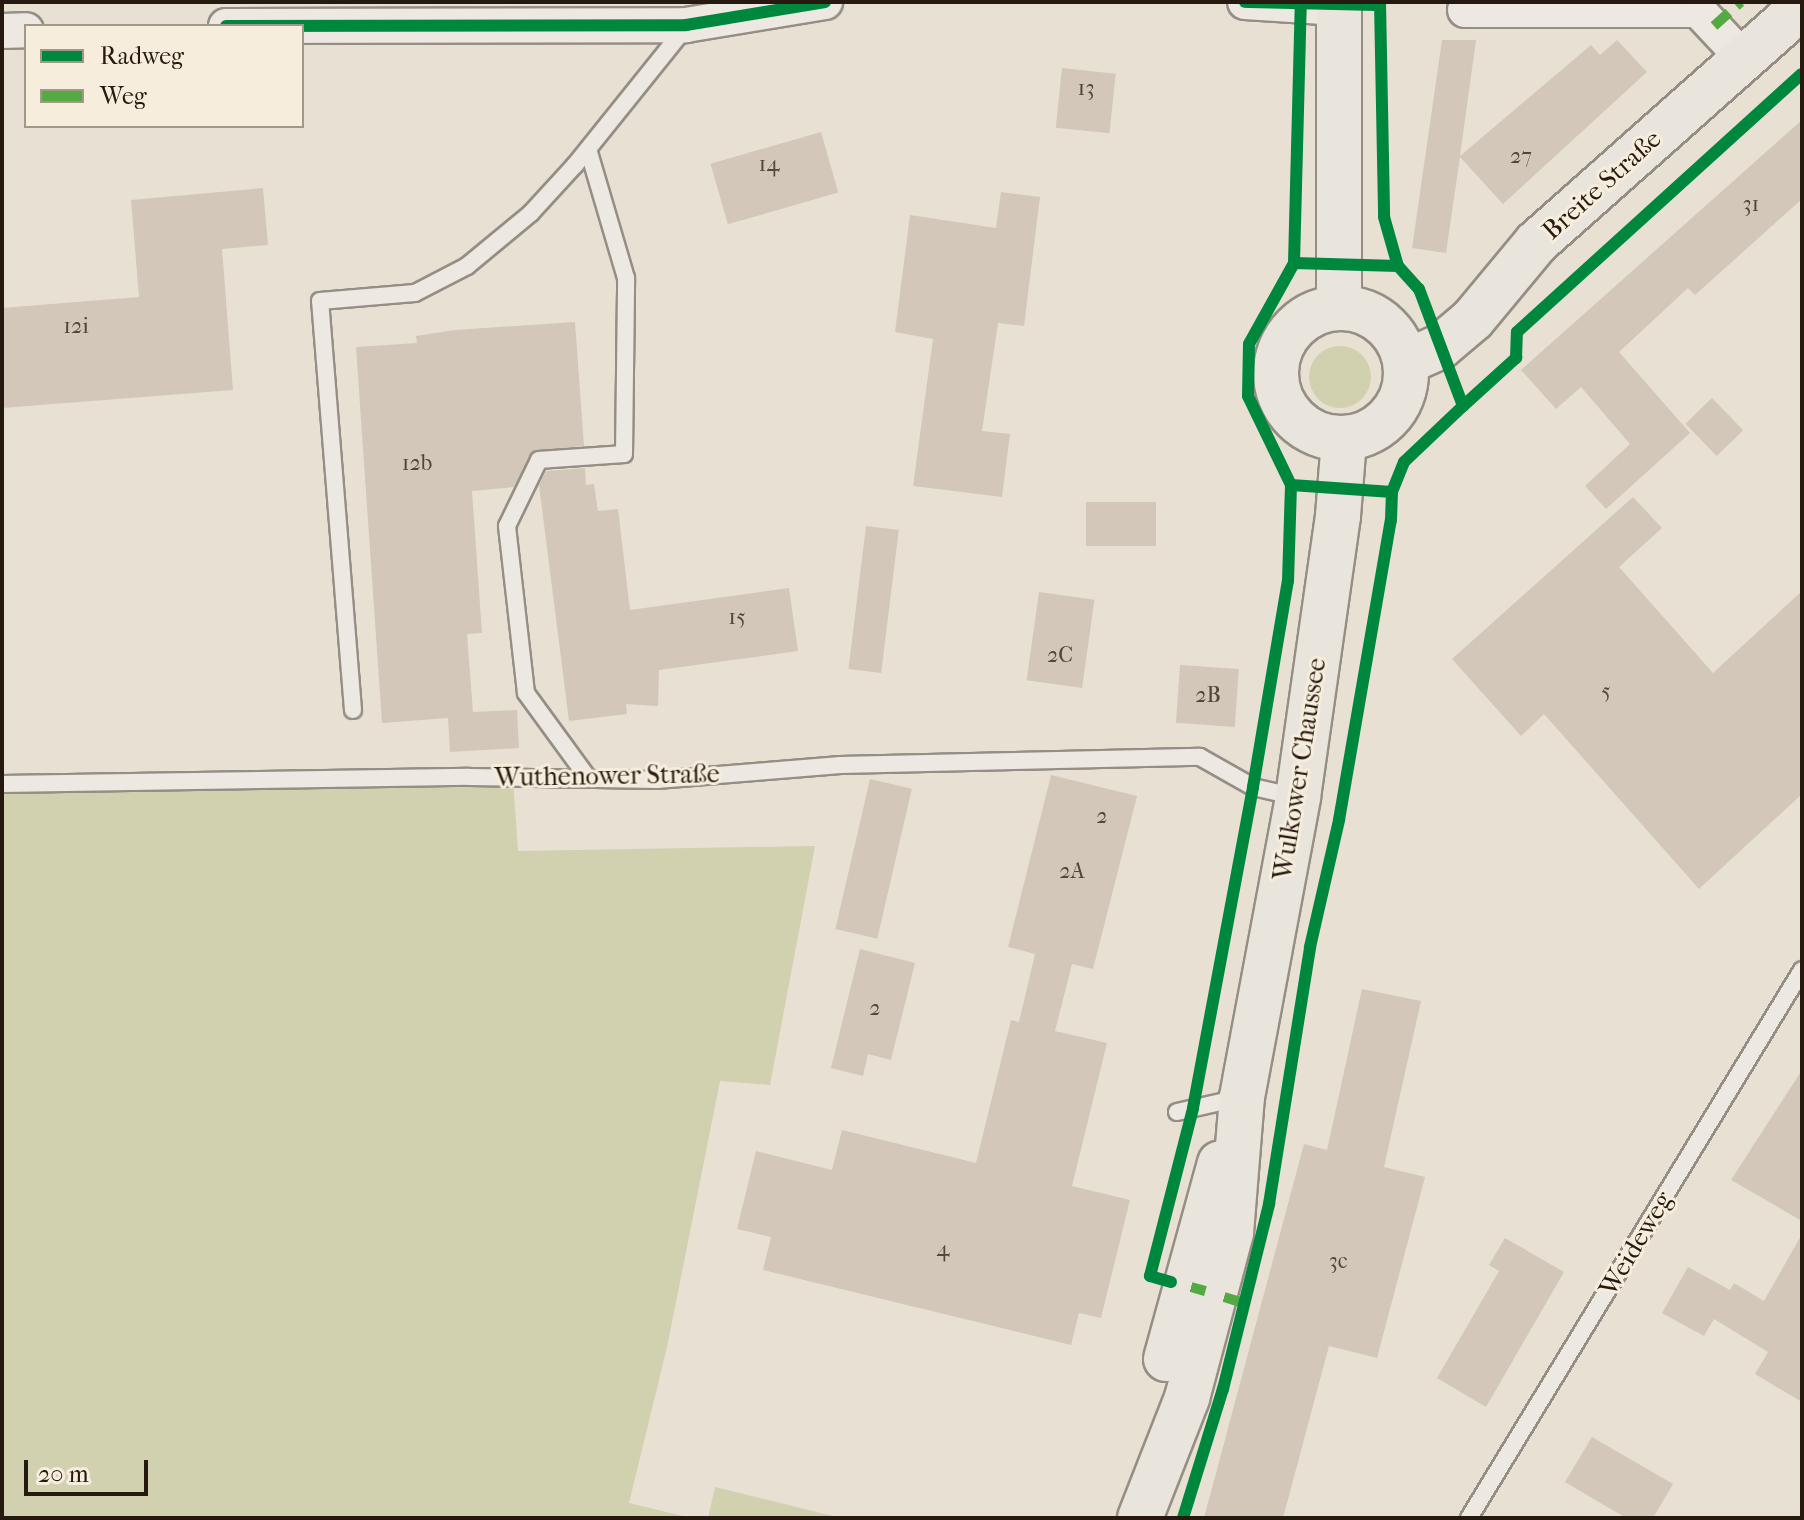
<!DOCTYPE html>
<meta charset="utf-8">
<style>
body{margin:0}
#map{position:relative;width:1804px;height:1520px;overflow:hidden;background:#e8e0d2;font-family:"IM FELL French Canon",serif}
div>[style]{position:absolute}
[style*='--x']{left:calc(var(--x)*1px);top:calc(var(--y)*1px);width:calc(var(--w)*1px);rotate:calc(var(--a)*1deg)}
.green>*{inset:0;background:#d1d0af}
.round{border-radius:50%}
.building>*{inset:0;background:#d3c7ba;transform-origin:0 0}
.roads{filter:drop-shadow(2px 0 #948e85) drop-shadow(-2px 0 #948e85) drop-shadow(0 2px #948e85) drop-shadow(0 -2px #948e85)}
.service>*{height:16px;margin:-8px;padding:0 8px;transform-origin:8px;border-radius:8px;background:#ede8e1}
.minor>*{height:34px;margin:-17px;padding:0 17px;transform-origin:17px;border-radius:17px;background:#ede8e1}
.primary>*{height:44px;margin:-22px;padding:0 22px;transform-origin:22px;border-radius:22px;background:#eae5dc}
.primary>.ring{margin:-22px;padding:0;box-sizing:content-box;background:none;border:44px solid #eae5dc;border-radius:50%}
.quiet>*{height:10px;margin-top:-5px;transform-origin:0;background:repeating-linear-gradient(90deg,#53a942 0 20px,transparent 0 30px)}
.cycleway>*{height:12px;margin:-6px;padding:0 6px;transform-origin:6px;border-radius:6px;background:#00873e}
span{translate:-50% -50%;white-space:nowrap;text-align:center;line-height:1.15;-webkit-text-stroke:6px #f6eddc;paint-order:stroke}
.number-label{font-size:22px;color:#52463c}
.number-label span{-webkit-text-stroke-width:0}
.street-label{font-size:26px;color:#251910}
.frame{position:absolute;inset:0;border:4px solid #251910;pointer-events:none}
.legend{position:absolute;left:24px;top:24px;width:280px;height:104px;box-sizing:border-box;background:#f6eddc;border:2px solid #a2988a;margin:0;padding:10px 14px;list-style:none;font-size:24px;color:#251910}
.legend li{display:flex;align-items:center;gap:16px;height:40px}
.legend b{width:40px;border:2px solid #a2988a}
.scale{position:absolute;left:24px;top:1460px;width:124px;height:36px;box-sizing:border-box;border:4px solid #251910;border-top:0;padding-left:10px;font-size:24px;line-height:28px;white-space:nowrap;color:#251910;-webkit-text-stroke:6px #f6eddc;paint-order:stroke}
</style>
<div id="map">
<div class="green">
<i class="round" style="left:1309px;top:346px;width:62px;height:62px"></i>
<i style="clip-path:polygon(513px 780px,518px 851px,815px 846px,770px 1085px,720px 1081px,667px 1347px,629px 1503px,691px 1518px,2px 1518px,2px 789px)"></i>
<i style="clip-path:polygon(715px 1487px,841px 1518px,708px 1518px)"></i>
</div>
<div class="building">
<i style="clip-path:polygon(1442px 40px,1476px 40px,1460px 156px,1591px 45px,1600px 55px,1617px 40px,1647px 72px,1503px 204px,1460px 157px,1446px 253px,1412px 248px)"></i>
<i style="left:1062px;top:68px;width:54px;height:60px;rotate:6deg"></i>
<i style="clip-path:polygon(1802px 120px,1802px 199px,1695px 295px,1688px 288px,1619px 352px,1690px 433px,1606px 509px,1585px 486px,1630px 444px,1581px 387px,1556px 409px,1521px 370px)"></i>
<i style="left:821px;top:132px;width:63px;height:115px;rotate:74deg"></i>
<i style="clip-path:polygon(263px 188px,268px 245px,222px 249px,233px 390px,2px 408px,2px 308px,139px 297px,131px 200px)"></i>
<i style="clip-path:polygon(1001px 192px,1040px 197px,1024px 326px,998px 323px,982px 431px,1010px 434px,1002px 497px,913px 486px,933px 339px,895px 332px,910px 215px,996px 228px)"></i>
<i style="clip-path:polygon(575px 322px,584px 446px,534px 451px,514px 487px,472px 491px,482px 633px,467px 634px,473px 712px,517px 710px,519px 748px,450px 752px,448px 718px,382px 723px,356px 347px,417px 343px,416px 336px,455px 330px)"></i>
<i style="left:1712px;top:398px;width:45px;height:37px;rotate:46deg"></i>
<i style="clip-path:polygon(585px 468px,586px 485px,594px 484px,598px 511px,618px 509px,630px 610px,789px 588px,798px 651px,659px 670px,658px 706px,626px 704px,627px 714px,569px 721px,539px 485px,546px 471px)"></i>
<i style="clip-path:polygon(1633px 497px,1662px 528px,1619px 567px,1713px 673px,1802px 591px,1802px 794px,1699px 889px,1544px 714px,1521px 736px,1452px 659px)"></i>
<i style="left:1086px;top:502px;width:70px;height:44px"></i>
<i style="left:866px;top:526px;width:33px;height:144px;rotate:7deg"></i>
<i style="left:1039px;top:592px;width:56px;height:89px;rotate:8deg"></i>
<i style="left:1180px;top:665px;width:59px;height:58px;rotate:4deg"></i>
<i style="clip-path:polygon(1051px 775px,1137px 796px,1093px 969px,1072px 964px,1055px 1031px,1107px 1043px,1072px 1186px,1130px 1200px,1101px 1318px,1079px 1313px,1071px 1345px,763px 1270px,771px 1237px,737px 1229px,756px 1151px,832px 1170px,842px 1130px,976px 1163px,1011px 1020px,1019px 1022px,1035px 954px,1008px 947px)"></i>
<i style="left:870px;top:779px;width:43px;height:154px;rotate:13deg"></i>
<i style="clip-path:polygon(860px 949px,915px 963px,891px 1060px,868px 1054px,863px 1076px,831px 1068px)"></i>
<i style="clip-path:polygon(1362px 989px,1421px 1001px,1384px 1167px,1425px 1177px,1377px 1358px,1329px 1346px,1283px 1518px,1204px 1518px,1304px 1144px,1327px 1150px)"></i>
<i style="clip-path:polygon(1802px 1070px,1802px 1221px,1731px 1180px)"></i>
<i style="clip-path:polygon(1802px 1234px,1802px 1402px,1755px 1374px,1768px 1352px,1714px 1319px,1704px 1336px,1662px 1313px,1688px 1267px,1730px 1290px,1734px 1283px,1764px 1301px)"></i>
<i style="clip-path:polygon(1505px 1238px,1564px 1272px,1486px 1407px,1437px 1378px,1499px 1271px,1489px 1265px)"></i>
<i style="clip-path:polygon(1592px 1437px,1673px 1484px,1653px 1518px,1626px 1518px,1565px 1482px)"></i>
</div>
<div class="roads">
<div class="service">
<i style="--x:353;--y:710;--w:410;--a:-94.6"></i>
<i style="--x:320;--y:301;--w:95;--a:-4.8"></i>
<i style="--x:415;--y:293;--w:59;--a:-27.4"></i>
<i style="--x:467;--y:266;--w:83;--a:-39.6"></i>
<i style="--x:531;--y:213;--w:65;--a:-47.5"></i>
<i style="--x:575;--y:165;--w:177;--a:-51.2"></i>
<i style="--x:588;--y:778;--w:105;--a:-126.1"></i>
<i style="--x:526;--y:693;--w:168;--a:-96.5"></i>
<i style="--x:507;--y:526;--w:73;--a:-64.1"></i>
<i style="--x:539;--y:460;--w:85;--a:-4"></i>
<i style="--x:624;--y:454;--w:176;--a:-89.3"></i>
<i style="--x:626;--y:278;--w:134;--a:-106.4"></i>
<i style="--x:2;--y:784;--w:467;--a:-0.9"></i>
<i style="--x:469;--y:777;--w:188;--a:0.9"></i>
<i style="--x:657;--y:780;--w:184;--a:-4.7"></i>
<i style="--x:840;--y:765;--w:360;--a:-1.3"></i>
<i style="--x:1200;--y:757;--w:61;--a:29.5"></i>
<i style="--x:1253;--y:787;--w:45;--a:12.8"></i>
<i style="--x:1177;--y:1112;--w:63;--a:-12.9"></i>
<i style="--x:1469;--y:1518;--w:641;--a:-58.71"></i>
</div>
<div class="minor">
<i style="--x:1245;--y:2;--w:94;--a:3.7"></i>
<i style="--x:1465;--y:10;--w:233;--a:0"></i>
<i style="--x:1698;--y:10;--w:66;--a:46.8"></i>
<i style="--x:226;--y:26;--w:460;--a:-0.1"></i>
<i style="--x:686;--y:25;--w:141;--a:-9.4"></i>
<i style="--x:2;--y:31;--w:24;--a:-2"></i>
</div>
<div class="primary">
<i style="--x:1339;--y:2;--w:306;--a:90"></i>
<i class="ring" style="left:1276px;top:308px;width:86px;height:86px"></i>
<i style="--x:1406;--y:362;--w:37;--a:-24"></i>
<i style="--x:1440;--y:347;--w:43;--a:-40.3"></i>
<i style="--x:1473;--y:319;--w:99;--a:-50.3"></i>
<i style="--x:1536;--y:243;--w:356;--a:-41.6"></i>
<i style="--x:1166;--y:1359;--w:203;--a:-74.6"></i>
<i style="--x:1140;--y:1518;--w:129;--a:-68.6"></i>
<i style="--x:1187;--y:1398;--w:171;--a:-75.1"></i>
<i style="--x:1231;--y:1233;--w:136;--a:-85.4"></i>
<i style="--x:1242;--y:1097;--w:305;--a:-79.4"></i>
<i style="--x:1298;--y:797;--w:284;--a:-81.9"></i>
<i style="--x:1338;--y:516;--w:77;--a:-85.5"></i>
</div>
</div>
<div class="quiet">
<i style="--x:1714;--y:26;--w:36;--a:-42"></i>
<i style="--x:1191;--y:1287;--w:15;--a:16"></i>
<i style="--x:1224;--y:1297;--w:21;--a:17"></i>
</div>
<div class="cycleway">
<i style="--x:1245;--y:2;--w:135;--a:1.3"></i>
<i style="--x:1380;--y:2;--w:215;--a:88.9"></i>
<i style="--x:1384;--y:217;--w:51;--a:74.1"></i>
<i style="--x:226;--y:26;--w:460;--a:-0.1"></i>
<i style="--x:686;--y:25;--w:141;--a:-9.4"></i>
<i style="--x:1294;--y:263;--w:104;--a:1.7"></i>
<i style="--x:1398;--y:266;--w:31;--a:48"></i>
<i style="--x:1419;--y:289;--w:125;--a:69.4"></i>
<i style="--x:1463;--y:406;--w:81;--a:136.5"></i>
<i style="--x:1404;--y:462;--w:32;--a:112"></i>
<i style="--x:1392;--y:492;--w:101;--a:-176"></i>
<i style="--x:1291;--y:485;--w:99;--a:-115.8"></i>
<i style="--x:1248;--y:396;--w:52;--a:-88.9"></i>
<i style="--x:1249;--y:344;--w:93;--a:-60.9"></i>
<i style="--x:1294;--y:263;--w:261;--a:-88.5"></i>
<i style="--x:1463;--y:406;--w:72;--a:-42.2"></i>
<i style="--x:1516;--y:358;--w:26;--a:-88"></i>
<i style="--x:1517;--y:332;--w:384;--a:-42.2"></i>
<i style="--x:1171;--y:1282;--w:22;--a:-164"></i>
<i style="--x:1150;--y:1276;--w:173;--a:-75.6"></i>
<i style="--x:1193;--y:1108;--w:327;--a:-79.4"></i>
<i style="--x:1253;--y:787;--w:209;--a:-80.4"></i>
<i style="--x:1288;--y:581;--w:96;--a:-88.2"></i>
<i style="--x:1183;--y:1518;--w:135;--a:-72.8"></i>
<i style="--x:1223;--y:1389;--w:191;--a:-76"></i>
<i style="--x:1269;--y:1204;--w:260;--a:-80.9"></i>
<i style="--x:1310;--y:947;--w:130;--a:-77.1"></i>
<i style="--x:1339;--y:820;--w:304;--a:-80.2"></i>
<i style="--x:1391;--y:520;--w:28;--a:-88"></i>
</div>
<div class="number-label">
<span style="left:1086px;top:89px">13</span>
<span style="left:1521px;top:157px">27</span>
<span style="left:769px;top:165px">14</span>
<span style="left:1751px;top:205px">31</span>
<span style="left:76px;top:327px">12i</span>
<span style="left:417px;top:464px">12b</span>
<span style="left:737px;top:618px">15</span>
<span style="left:1060px;top:656px">2C</span>
<span style="left:1606px;top:692px">5</span>
<span style="left:1208px;top:696px">2B</span>
<span style="left:1102px;top:817px">2</span>
<span style="left:1072px;top:872px">2A</span>
<span style="left:875px;top:1009px">2</span>
<span style="left:943px;top:1250px">4</span>
<span style="left:1338px;top:1262px">3c</span>
</div>
<div class="street-label">
<span style="left:1602px;top:185px;rotate:-42deg">Breite Straße</span>
<span style="left:1300px;top:769px;rotate:-81deg">Wulkower Chaussee</span>
<span style="left:607px;top:776px;rotate:-1deg">Wuthenower Straße</span>
<span style="left:1636px;top:1244px;rotate:-59deg">Weideweg</span>
</div>
<div class="frame"></div>
<ul class="legend">
<li><b style="height:10px;background:#00873e"></b>Radweg</li>
<li><b style="height:10px;background:#53a942"></b>Weg</li>
</ul>
<div class="scale">20 m</div>
</div>
